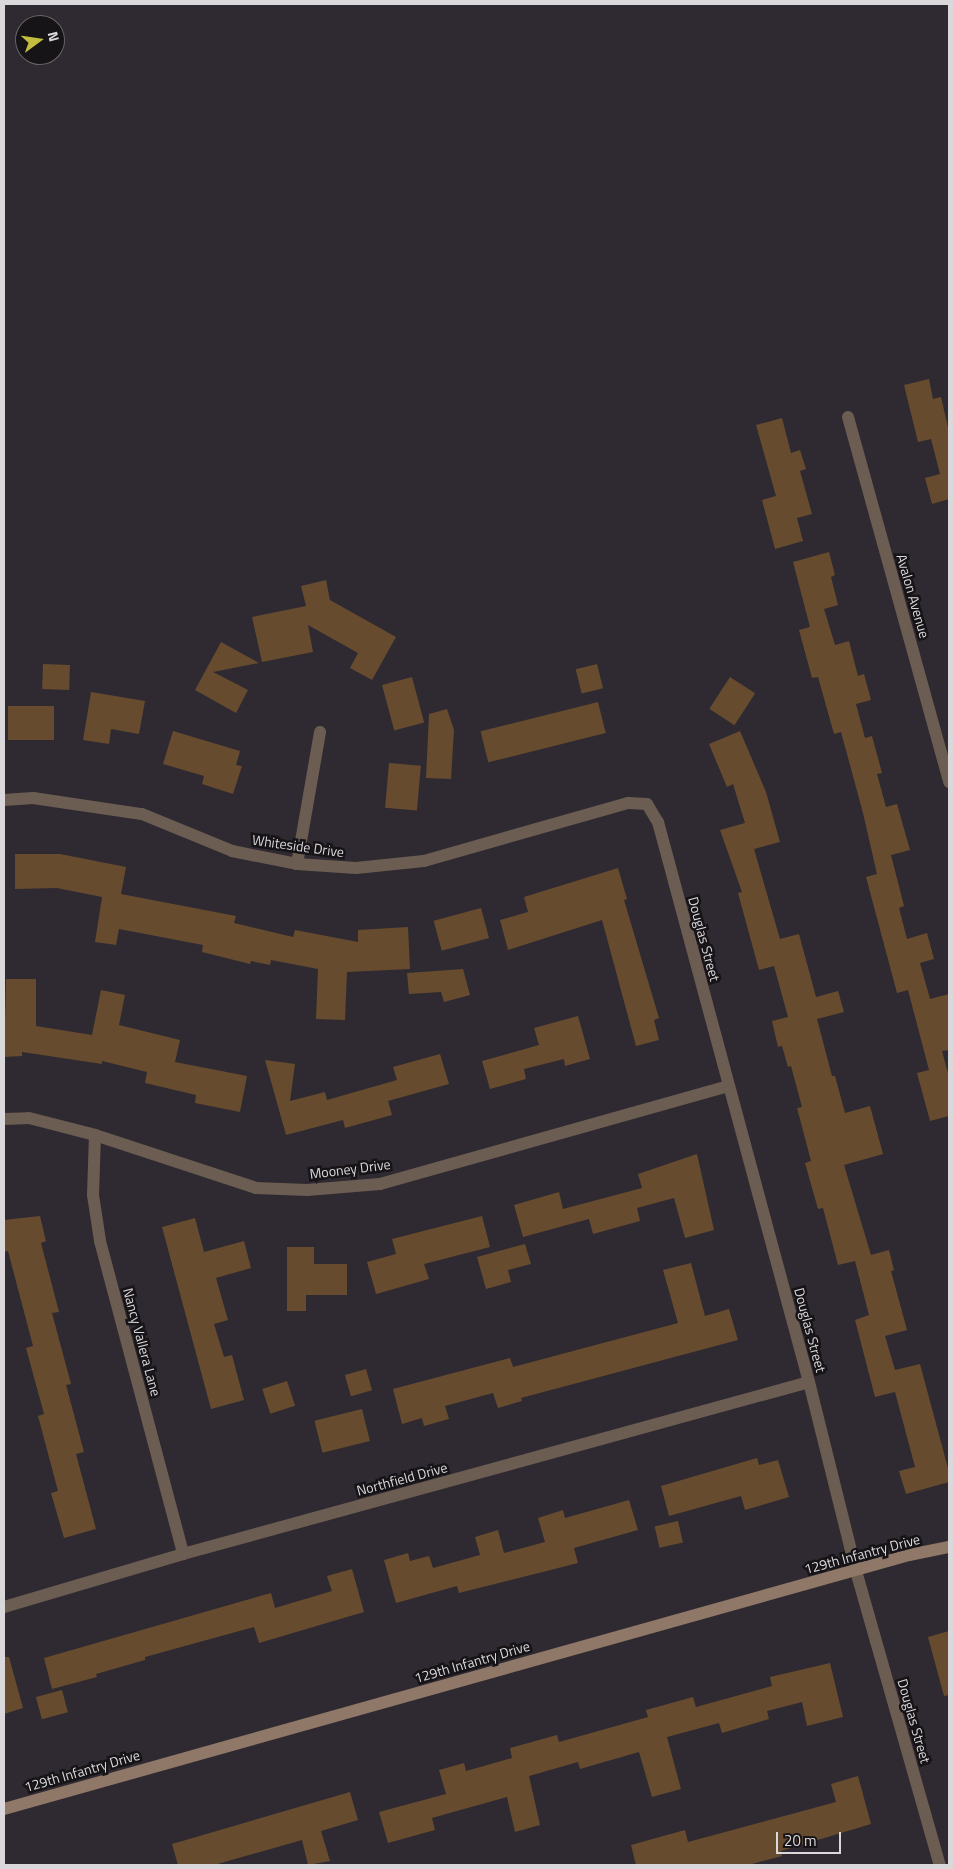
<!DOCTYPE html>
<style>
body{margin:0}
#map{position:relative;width:953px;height:1869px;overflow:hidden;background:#2f2a31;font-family:"Titillium Web",sans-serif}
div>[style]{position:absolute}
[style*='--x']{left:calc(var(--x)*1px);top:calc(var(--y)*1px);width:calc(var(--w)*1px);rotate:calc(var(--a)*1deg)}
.building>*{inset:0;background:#664b2e;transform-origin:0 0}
.street>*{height:12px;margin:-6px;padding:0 6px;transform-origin:6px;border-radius:6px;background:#6c5d52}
.secondary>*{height:12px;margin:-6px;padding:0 6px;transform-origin:6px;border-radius:6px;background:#8f7867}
span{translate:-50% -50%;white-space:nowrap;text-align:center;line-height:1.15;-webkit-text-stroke:5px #161417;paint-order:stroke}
.street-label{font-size:14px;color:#dbd8dc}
.frame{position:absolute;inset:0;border:5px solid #dbd8dc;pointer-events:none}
.north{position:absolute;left:15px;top:15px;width:50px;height:50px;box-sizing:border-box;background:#161417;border:1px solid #656266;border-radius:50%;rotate:76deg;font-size:14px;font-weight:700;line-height:20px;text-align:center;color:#dbd8dc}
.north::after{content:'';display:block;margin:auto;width:18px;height:22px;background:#c3bd3f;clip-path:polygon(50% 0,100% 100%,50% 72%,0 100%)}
.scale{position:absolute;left:776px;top:1832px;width:65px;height:22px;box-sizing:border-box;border:2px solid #dbd8dc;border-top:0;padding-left:6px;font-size:15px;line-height:18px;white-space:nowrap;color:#dbd8dc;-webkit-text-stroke:4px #161417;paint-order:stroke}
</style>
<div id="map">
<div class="building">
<i style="clip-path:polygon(929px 379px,933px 399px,941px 397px,949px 432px,949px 499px,932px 504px,925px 478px,940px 474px,931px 439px,918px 442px,904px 385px)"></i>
<i style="clip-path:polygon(782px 418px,791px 453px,800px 450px,806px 469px,800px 471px,812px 514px,797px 518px,803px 541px,775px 549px,762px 500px,776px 496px,756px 425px)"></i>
<i style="clip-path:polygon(829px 552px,835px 575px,831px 577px,838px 605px,824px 609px,835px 645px,849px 641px,858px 676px,864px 674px,871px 700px,856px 704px,865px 738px,872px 736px,882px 773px,877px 774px,886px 807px,897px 804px,910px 850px,891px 855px,904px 906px,899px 908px,907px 939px,927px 933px,934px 959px,920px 963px,930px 999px,949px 994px,949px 1050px,942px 1051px,949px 1077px,949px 1116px,930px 1121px,917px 1073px,929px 1070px,908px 990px,897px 993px,866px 877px,877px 874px,863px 813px,841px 732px,834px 734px,818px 677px,812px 678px,799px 630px,810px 627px,793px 562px)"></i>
<i style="clip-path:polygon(326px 580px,330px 600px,396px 637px,372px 680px,350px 668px,358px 653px,308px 625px,313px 652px,262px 662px,252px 617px,306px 606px,301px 586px)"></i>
<i style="clip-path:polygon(221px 642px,259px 663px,213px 672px,248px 690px,236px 713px,195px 690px)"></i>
<i style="left:43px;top:664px;width:27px;height:25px;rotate:2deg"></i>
<i style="left:597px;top:664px;width:25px;height:22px;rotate:76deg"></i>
<i style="left:412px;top:677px;width:47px;height:31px;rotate:75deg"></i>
<i style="left:730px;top:677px;width:30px;height:38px;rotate:33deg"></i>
<i style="clip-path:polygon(91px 692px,145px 701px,139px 734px,111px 729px,109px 744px,83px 740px)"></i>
<i style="left:598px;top:702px;width:32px;height:121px;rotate:76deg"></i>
<i style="left:8px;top:706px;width:46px;height:34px"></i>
<i style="clip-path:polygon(447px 709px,454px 730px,451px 779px,426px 778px,429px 714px)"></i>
<i style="clip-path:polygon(173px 731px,240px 751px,236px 765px,242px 766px,233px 794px,202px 784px,204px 776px,163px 764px)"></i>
<i style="clip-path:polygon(740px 731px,766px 792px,780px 842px,754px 849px,780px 939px,799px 934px,816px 997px,838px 991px,844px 1012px,817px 1019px,832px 1076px,835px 1076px,845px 1113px,870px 1106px,883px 1154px,844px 1165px,871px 1255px,889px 1250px,894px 1270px,891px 1271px,907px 1330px,885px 1336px,895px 1370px,920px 1364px,949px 1472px,949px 1482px,906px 1494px,899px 1471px,915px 1467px,895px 1392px,875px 1397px,855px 1320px,869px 1315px,855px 1261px,838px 1265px,823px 1208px,818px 1209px,805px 1163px,811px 1161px,797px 1108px,802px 1107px,791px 1066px,788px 1067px,782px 1046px,778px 1047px,772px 1021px,788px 1017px,774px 966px,759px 970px,738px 893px,742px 892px,720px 830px,745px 823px,733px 784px,727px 787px,709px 744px)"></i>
<i style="left:389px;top:763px;width:32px;height:45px;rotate:5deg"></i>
<i style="clip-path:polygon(15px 854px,60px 854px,126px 867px,121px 894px,236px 916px,234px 923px,293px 937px,295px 930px,358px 942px,358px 930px,408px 927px,410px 969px,347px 972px,345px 1020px,316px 1019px,318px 969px,271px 960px,270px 965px,251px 961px,250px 964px,202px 952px,203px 945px,119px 929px,116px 945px,95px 942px,102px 897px,57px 888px,15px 889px)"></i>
<i style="clip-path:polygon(618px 868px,627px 899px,624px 900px,659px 1018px,654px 1020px,659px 1040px,636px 1046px,602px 920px,508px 950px,500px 920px,528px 912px,524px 897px)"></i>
<i style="left:481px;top:908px;width:31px;height:49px;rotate:75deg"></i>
<i style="clip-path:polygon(463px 969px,470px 995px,444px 1002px,441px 992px,409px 994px,407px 973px)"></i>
<i style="clip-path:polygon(6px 979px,36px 979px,36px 1026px,92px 1035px,101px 990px,125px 995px,119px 1025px,180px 1040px,175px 1062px,247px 1076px,240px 1112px,195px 1103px,196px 1095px,145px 1083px,147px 1072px,102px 1061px,102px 1064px,22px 1052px,22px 1056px,4px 1057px)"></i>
<i style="clip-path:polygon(578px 1016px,590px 1059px,565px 1066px,564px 1059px,524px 1069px,526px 1079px,490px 1089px,482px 1061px,539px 1045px,534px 1028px)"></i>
<i style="clip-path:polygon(440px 1054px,449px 1084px,388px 1101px,392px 1115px,345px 1128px,343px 1120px,286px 1135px,265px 1060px,295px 1064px,290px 1101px,325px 1092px,327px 1100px,397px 1080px,393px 1067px)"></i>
<i style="clip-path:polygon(697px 1154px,714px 1230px,685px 1238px,674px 1198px,637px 1208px,640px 1221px,593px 1234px,589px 1219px,523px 1237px,514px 1205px,559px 1192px,563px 1209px,642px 1188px,638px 1174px)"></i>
<i style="clip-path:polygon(40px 1216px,46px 1241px,41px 1243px,59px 1312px,52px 1313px,71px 1384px,66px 1385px,84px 1452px,76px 1454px,96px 1529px,64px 1538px,51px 1493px,58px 1491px,38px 1416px,44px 1414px,26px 1348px,33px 1346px,8px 1251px,4px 1252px,4px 1220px)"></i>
<i style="clip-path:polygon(482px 1216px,490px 1247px,424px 1264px,429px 1279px,376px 1294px,367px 1262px,396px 1254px,392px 1239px)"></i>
<i style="clip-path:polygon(195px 1218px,204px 1252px,244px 1241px,251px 1268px,216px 1278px,228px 1320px,214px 1324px,224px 1357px,232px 1355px,244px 1400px,211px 1409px,162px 1227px)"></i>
<i style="clip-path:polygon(525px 1244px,531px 1264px,508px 1270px,511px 1282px,486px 1289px,477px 1257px)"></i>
<i style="clip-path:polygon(287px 1247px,314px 1247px,314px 1264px,347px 1264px,347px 1295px,306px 1295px,306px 1311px,287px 1311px)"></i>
<i style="clip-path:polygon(691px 1263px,705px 1316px,729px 1309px,738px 1340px,521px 1398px,522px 1401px,498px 1408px,493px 1393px,445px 1406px,449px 1419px,424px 1426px,422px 1418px,402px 1424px,393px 1389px,510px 1358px,513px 1367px,678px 1323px,663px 1270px)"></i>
<i style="left:366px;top:1369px;width:22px;height:22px;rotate:74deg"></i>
<i style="left:287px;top:1381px;width:26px;height:26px;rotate:72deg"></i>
<i style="left:362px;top:1409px;width:33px;height:49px;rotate:76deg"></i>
<i style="clip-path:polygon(757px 1458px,759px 1465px,778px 1460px,789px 1497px,745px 1510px,741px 1496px,669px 1516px,661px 1486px)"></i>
<i style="clip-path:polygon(629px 1500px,638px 1530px,574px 1548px,578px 1563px,459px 1593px,457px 1586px,396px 1603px,384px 1560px,408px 1553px,410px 1561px,429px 1556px,433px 1568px,480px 1555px,475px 1537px,498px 1530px,504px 1553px,545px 1542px,538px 1518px,563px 1510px,565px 1518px)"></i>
<i style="left:678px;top:1521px;width:22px;height:24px;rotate:77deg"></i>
<i style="clip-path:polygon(352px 1569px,364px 1612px,259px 1643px,254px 1627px,145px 1657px,145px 1660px,96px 1674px,97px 1677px,52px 1689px,44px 1658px,271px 1593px,275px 1608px,312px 1597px,332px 1591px,327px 1576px)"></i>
<i style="clip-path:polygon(949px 1631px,949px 1695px,944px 1696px,928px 1637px)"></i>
<i style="clip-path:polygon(4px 1657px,9px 1657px,23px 1708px,4px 1714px)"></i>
<i style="clip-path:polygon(830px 1663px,843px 1717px,807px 1726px,802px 1702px,767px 1711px,769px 1719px,722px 1733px,719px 1723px,667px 1737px,681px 1789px,652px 1797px,639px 1752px,580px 1769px,578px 1762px,529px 1776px,540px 1825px,515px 1832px,507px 1797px,432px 1818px,435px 1830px,388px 1843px,379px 1812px,446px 1794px,439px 1770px,464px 1763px,466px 1771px,512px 1758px,510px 1748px,557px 1735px,559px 1742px,648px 1717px,646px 1710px,693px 1697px,696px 1707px,772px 1686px,770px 1677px)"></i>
<i style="left:62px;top:1690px;width:23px;height:27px;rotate:75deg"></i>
<i style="clip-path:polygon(858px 1776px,871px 1824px,781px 1851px,782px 1856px,748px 1865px,636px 1865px,631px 1845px,685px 1830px,688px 1842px,836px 1802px,831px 1784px)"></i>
<i style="clip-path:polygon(350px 1792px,358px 1820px,321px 1831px,330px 1861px,308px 1865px,302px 1840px,214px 1865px,178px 1865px,172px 1844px)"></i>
</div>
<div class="street">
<i style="--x:848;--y:417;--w:379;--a:74.5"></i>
<i style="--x:4;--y:800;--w:29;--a:-4"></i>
<i style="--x:33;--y:798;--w:110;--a:8.4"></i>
<i style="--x:142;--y:814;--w:97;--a:22.3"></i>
<i style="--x:232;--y:851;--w:66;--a:11.3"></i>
<i style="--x:297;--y:864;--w:59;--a:3.9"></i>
<i style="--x:356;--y:868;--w:68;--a:-5.9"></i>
<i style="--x:424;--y:861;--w:212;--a:-15.9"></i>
<i style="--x:628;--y:803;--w:19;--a:3"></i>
<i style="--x:647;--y:804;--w:21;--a:59"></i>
<i style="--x:658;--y:822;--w:580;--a:74.91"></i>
<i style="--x:809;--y:1382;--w:195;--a:76"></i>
<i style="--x:856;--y:1571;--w:306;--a:74.1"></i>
<i style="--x:297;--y:864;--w:134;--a:-80.1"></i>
<i style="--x:4;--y:1119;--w:25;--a:-2"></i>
<i style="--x:29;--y:1118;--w:68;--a:14.4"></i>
<i style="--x:95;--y:1135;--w:169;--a:18.2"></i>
<i style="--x:256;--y:1188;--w:51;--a:2.2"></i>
<i style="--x:307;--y:1190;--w:73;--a:-4.7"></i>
<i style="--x:380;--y:1184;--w:362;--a:-15.7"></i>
<i style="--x:95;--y:1135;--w:60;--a:91.9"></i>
<i style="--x:93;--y:1195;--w:47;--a:81.3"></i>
<i style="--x:100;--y:1241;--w:324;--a:75.1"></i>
<i style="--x:4;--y:1607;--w:187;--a:-16.5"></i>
<i style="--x:183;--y:1554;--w:649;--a:-15.36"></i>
</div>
<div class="secondary">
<i style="--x:4;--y:1809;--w:940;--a:-15.68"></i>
<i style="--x:909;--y:1555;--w:41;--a:-11.3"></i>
</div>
<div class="street-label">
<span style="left:913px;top:596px;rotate:74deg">Avalon Avenue</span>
<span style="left:298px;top:846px;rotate:8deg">Whiteside Drive</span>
<span style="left:704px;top:939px;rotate:75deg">Douglas Street</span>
<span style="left:350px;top:1169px;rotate:-7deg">Mooney Drive</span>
<span style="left:810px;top:1330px;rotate:75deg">Douglas Street</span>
<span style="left:142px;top:1342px;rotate:75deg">Nancy Vallera Lane</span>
<span style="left:402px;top:1479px;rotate:-15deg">Northfield Drive</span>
<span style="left:862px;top:1554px;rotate:-15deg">129th Infantry Drive</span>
<span style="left:472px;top:1662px;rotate:-16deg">129th Infantry Drive</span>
<span style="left:914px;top:1721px;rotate:74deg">Douglas Street</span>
<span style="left:82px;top:1771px;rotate:-16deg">129th Infantry Drive</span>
</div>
<div class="frame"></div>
<div class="north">N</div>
<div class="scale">20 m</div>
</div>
